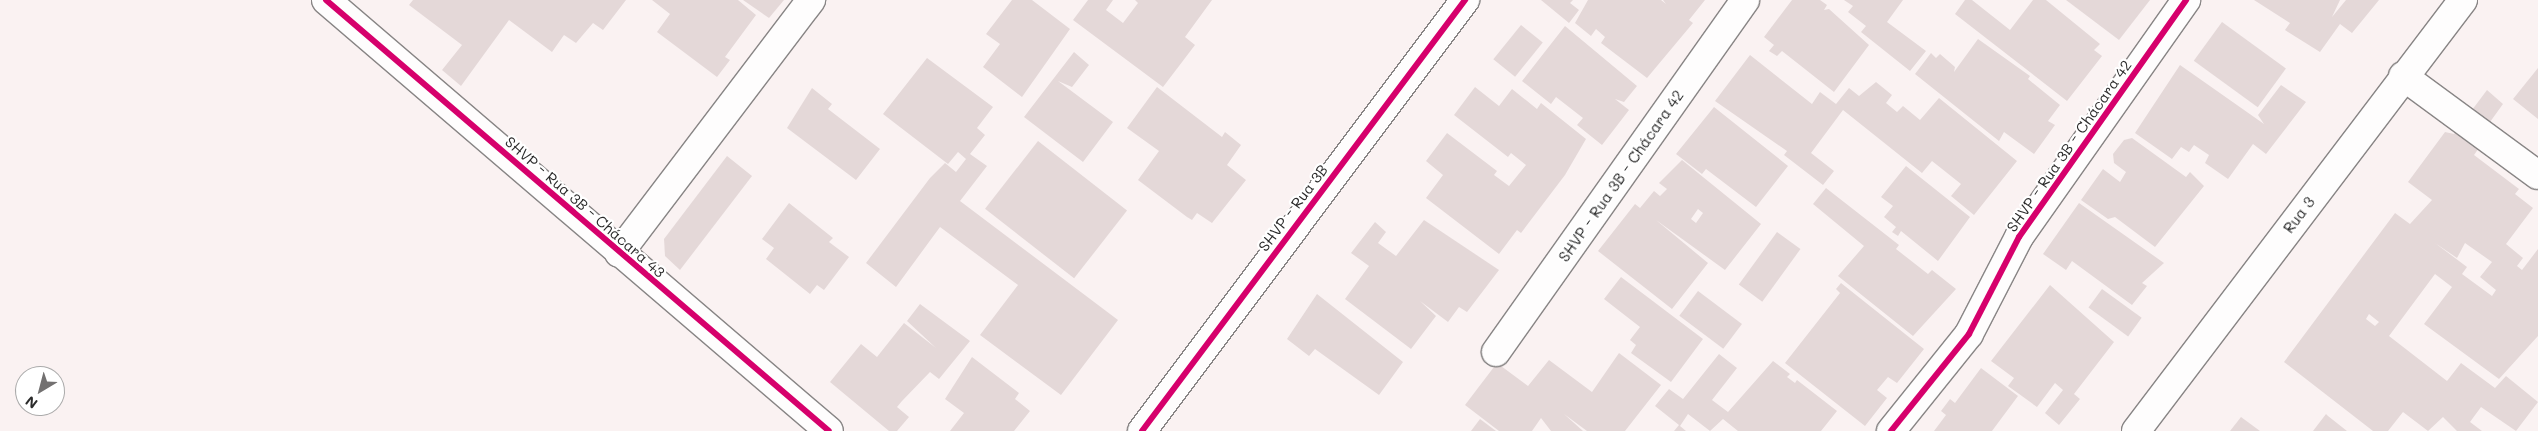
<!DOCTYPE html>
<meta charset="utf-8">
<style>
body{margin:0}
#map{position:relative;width:2538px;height:431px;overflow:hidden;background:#faf2f2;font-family:Mali,sans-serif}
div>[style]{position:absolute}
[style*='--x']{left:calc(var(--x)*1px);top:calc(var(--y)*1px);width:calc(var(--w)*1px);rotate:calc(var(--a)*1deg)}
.building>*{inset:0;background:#e4d8d8;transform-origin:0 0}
.roads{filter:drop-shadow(1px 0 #888585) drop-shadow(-1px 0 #888585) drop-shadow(0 1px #888585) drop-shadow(0 -1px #888585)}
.street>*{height:28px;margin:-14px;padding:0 14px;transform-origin:14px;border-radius:14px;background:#fefdfd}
.secondary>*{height:28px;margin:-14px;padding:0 14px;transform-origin:14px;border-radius:14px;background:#fefdfd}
.cycleway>*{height:6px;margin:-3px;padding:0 3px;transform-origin:3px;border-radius:3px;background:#d6006c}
span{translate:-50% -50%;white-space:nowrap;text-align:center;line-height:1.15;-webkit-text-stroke:4.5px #fff;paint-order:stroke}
.street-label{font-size:15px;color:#2b2b2b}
.north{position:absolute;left:15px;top:366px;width:50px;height:50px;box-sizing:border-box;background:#fff;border:1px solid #aaa;border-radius:50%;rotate:217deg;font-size:14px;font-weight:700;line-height:20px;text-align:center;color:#2b2b2b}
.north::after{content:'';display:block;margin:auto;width:18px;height:22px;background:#737171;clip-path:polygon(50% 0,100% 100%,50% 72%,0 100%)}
</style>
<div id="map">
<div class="building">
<i style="clip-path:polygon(413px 0,626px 0,603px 30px,593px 23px,576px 43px,564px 35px,552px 52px,509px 20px,461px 86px,442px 70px,462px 45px,409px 5px)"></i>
<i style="clip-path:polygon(652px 0,738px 0,756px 15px,725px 57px,730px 60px,717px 77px,657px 32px,670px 14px)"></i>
<i style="clip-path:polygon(743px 0,784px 0,769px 18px)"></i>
<i style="clip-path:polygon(1012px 0,1032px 0,1070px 29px,1022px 97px,983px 67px,1000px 44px,986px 34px)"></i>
<i style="clip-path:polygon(1088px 0,1113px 0,1106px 10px,1123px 23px,1138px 3px,1135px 0,1212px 0,1185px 37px,1195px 45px,1163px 87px,1073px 20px)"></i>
<i style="clip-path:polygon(1541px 0,1573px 0,1570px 3px,1579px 10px,1569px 23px)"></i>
<i style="clip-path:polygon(1588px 0,1661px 0,1666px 4px,1663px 0,1705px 0,1689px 20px,1693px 23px,1647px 78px,1601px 43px,1605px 37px,1596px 29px,1591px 36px,1575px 23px)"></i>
<i style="clip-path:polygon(1792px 0,1820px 0,1827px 5px,1824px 10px,1829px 9px,1869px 45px,1834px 92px,1782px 51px,1777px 56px,1769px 51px,1774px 45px,1764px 37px)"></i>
<i style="clip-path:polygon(1844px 0,1903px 0,1887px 22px,1926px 51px,1910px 71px,1861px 32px,1866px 26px,1848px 12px,1853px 6px)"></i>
<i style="clip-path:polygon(1965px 0,1972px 0,2010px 30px,2033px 0,2046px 0,2100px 44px,2094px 50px,2102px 56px,2067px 101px,1955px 14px)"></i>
<i style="clip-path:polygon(2066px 0,2150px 0,2119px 40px)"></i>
<i style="clip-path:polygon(2254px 0,2340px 0,2332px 17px,2346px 0,2379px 0,2352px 33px,2340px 24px,2320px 52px,2285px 30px,2290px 23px)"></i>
<i style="left:2222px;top:22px;width:79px;height:48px;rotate:36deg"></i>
<i style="left:1521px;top:25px;width:28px;height:44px;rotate:39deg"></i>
<i style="clip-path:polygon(1565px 26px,1637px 86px,1624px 102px,1615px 99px,1629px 110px,1602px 145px,1577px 125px,1583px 118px,1556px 97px,1551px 104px,1522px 81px)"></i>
<i style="clip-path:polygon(1978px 39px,2030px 76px,2028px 79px,2060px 105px,2048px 121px,2055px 125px,2034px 154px,2004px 132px,1999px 141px,1915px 74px,1931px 53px,1936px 58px,1940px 54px,1955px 67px,1954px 72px)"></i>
<i style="clip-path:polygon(1074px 52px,1089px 65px,1072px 87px,1058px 81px,1113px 122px,1083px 162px,1024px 117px)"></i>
<i style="clip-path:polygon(1750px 55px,1812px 104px,1820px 92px,1836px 104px,1849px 88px,1859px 96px,1876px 82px,1892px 95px,1886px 103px,1897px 112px,1903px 106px,1920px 120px,1939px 98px,2017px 161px,1974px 215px,1951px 196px,1961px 184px,1932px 161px,1922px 173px,1843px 110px,1811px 153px,1834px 171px,1823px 185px,1784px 155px,1787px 151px,1715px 101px)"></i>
<i style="clip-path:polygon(927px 58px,993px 107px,977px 128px,985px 135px,970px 154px,987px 166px,960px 201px,1118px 320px,1061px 395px,980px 335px,1018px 285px,940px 227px,896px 287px,866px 263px,930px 178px,945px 163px,956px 172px,966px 159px,958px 152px,948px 164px,883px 114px)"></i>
<i style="clip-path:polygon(2180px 65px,2264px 124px,2258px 115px,2281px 85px,2306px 102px,2266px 154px,2253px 144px,2228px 179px,2205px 163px,2209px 155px,2194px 145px,2189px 152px,2181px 147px,2172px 159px,2135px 133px)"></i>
<i style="clip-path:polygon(2538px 68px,2538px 119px,2513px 99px)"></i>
<i style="clip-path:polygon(1157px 87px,1222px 137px,1225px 132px,1241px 145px,1227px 165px,1246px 180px,1212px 223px,1197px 213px,1192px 220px,1187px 217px,1138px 180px,1159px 151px,1127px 128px)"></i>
<i style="clip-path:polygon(1475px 87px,1499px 106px,1512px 89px,1537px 109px,1541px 103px,1586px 139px,1565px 175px,1521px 233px,1517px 230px,1499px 254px,1426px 198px,1443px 175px,1426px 161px,1447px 133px,1497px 171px,1494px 175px,1509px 186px,1526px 165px,1511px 153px,1508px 157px,1454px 115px)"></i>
<i style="clip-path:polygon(812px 88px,832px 104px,828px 109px,880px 149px,856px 180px,787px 128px)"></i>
<i style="clip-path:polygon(evenodd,2487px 90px,2503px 104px,2490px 122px,2495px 125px,2474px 155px,2519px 189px,2515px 194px,2533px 208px,2506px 244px,2523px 258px,2517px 266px,2522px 270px,2538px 249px,2538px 336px,2499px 379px,2424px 324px,2452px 287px,2435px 274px,2389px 336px,2447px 381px,2461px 363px,2495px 388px,2506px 376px,2538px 402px,2516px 431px,2481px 407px,2470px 422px,2482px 431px,2457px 431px,2443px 417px,2428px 431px,2403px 412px,2388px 431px,2373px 431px,2284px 362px,2395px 213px,2410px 224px,2432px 200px,2408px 182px,2445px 132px,2454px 134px,2487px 90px,2435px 243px,2457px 258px,2465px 243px,2492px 262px,2480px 277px,2496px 290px,2492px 296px,2462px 274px,2467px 267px,2435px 243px,2487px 90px,2369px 314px,2379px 322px,2375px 326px,2366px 319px,2369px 314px)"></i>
<i style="clip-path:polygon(1714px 107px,1788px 166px,1756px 207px,1706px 169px,1702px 174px,1676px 154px)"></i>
<i style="clip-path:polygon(2132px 138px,2186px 177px,2190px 172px,2204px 186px,2155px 247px,2115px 217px,2108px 219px,2081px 200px,2103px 169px,2120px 182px,2126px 172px,2114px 163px,2113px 154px,2124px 140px)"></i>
<i style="left:1038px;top:141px;width:113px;height:86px;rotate:38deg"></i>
<i style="clip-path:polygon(727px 156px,752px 176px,680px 270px,665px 256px,664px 239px)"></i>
<i style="clip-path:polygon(evenodd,1682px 160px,1761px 224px,1725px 270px,1656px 220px,1708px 263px,1672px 309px,1598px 251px,1635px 204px,1640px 208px,1654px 191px,1660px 196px,1667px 189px,1659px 183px,1682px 160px,1698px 209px,1703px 213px,1696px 223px,1691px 219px,1698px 209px)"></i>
<i style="clip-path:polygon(1906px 166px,1970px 217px,1938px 261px,1901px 231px,1898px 236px,1892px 232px,1896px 227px,1884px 217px,1893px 206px,1881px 197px)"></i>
<i style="clip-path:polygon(1826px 188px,1899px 245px,1896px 249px,1928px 274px,1932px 270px,1956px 289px,1913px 336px,1838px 276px,1864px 246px,1813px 204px)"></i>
<i style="clip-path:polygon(789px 203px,833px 238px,829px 242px,849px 257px,824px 290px,817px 285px,810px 294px,766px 259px,774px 248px,762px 239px)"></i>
<i style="clip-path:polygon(2079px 203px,2164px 263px,2142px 283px,2147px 286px,2132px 305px,2072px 261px,2066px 270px,2043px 254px)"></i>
<i style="clip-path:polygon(1424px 220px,1499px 270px,1467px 312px,1459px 307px,1448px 322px,1420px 301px,1436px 316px,1411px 349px,1345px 299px,1369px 266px,1351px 253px,1375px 222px,1386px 232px,1378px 243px,1396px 256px)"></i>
<i style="left:1777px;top:232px;width:29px;height:65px;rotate:36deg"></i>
<i style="clip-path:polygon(1621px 277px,1703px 339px,1671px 382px,1631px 353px,1636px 345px,1630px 340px,1640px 327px,1604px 299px)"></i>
<i style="clip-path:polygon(1841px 283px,1924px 349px,1897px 383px,1888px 377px,1877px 390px,1887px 398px,1865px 426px,1785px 363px,1840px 293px,1836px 289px)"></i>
<i style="clip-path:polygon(2050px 285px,2114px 342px,2074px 394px,2080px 399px,2059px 425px,2045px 413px,2063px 390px,2055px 383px,2037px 407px,2008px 386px,2014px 378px,1991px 361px)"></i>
<i style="left:2102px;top:289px;width:49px;height:23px;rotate:36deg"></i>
<i style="left:1698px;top:291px;width:55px;height:31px;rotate:37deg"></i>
<i style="clip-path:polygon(1317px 294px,1403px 362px,1379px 395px,1315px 349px,1309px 356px,1287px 339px)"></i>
<i style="clip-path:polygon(920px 304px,970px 341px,939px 379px,930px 372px,902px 401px,897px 407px,909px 417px,897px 431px,889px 431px,830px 382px,861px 344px,877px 357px,904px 323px,936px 348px,907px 321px)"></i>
<i style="clip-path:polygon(1619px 353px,1661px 385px,1625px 431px,1587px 431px,1564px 414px,1583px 431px,1551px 431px,1541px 418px,1532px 431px,1499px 431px,1465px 405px,1497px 363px,1528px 386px,1549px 360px,1592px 392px)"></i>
<i style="clip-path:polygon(1719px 354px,1737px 368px,1712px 400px,1728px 412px,1773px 361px,1790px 374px,1787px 377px,1795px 383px,1797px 380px,1837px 411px,1821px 431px,1738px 431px,1723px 419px,1710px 431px,1688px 414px,1680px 426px,1686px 431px,1674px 431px,1679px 425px,1655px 406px,1669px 389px,1683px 399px)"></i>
<i style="clip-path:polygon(972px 357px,1019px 393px,1015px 399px,1030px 411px,1014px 431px,950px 431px,964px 413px,945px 399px)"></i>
<i style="clip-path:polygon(1981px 368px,2018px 396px,1992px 431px,1934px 431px,1946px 415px,1941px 411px,1950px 399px,1955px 403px)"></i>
<i style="clip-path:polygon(2326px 414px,2328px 416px,2347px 431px,2313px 431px)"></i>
<i style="clip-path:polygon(2241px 417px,2260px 431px,2230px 431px)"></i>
<i style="clip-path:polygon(1480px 419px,1496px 431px,1471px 431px)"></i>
</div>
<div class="roads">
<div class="street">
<i style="--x:326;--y:0;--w:662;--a:40.59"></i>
<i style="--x:2403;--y:76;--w:167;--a:36.3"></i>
<i style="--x:619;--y:253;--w:318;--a:-52.8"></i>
<i style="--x:1496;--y:352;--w:431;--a:-54.7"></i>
<i style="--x:1891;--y:431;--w:124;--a:-51.2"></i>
<i style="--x:1969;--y:334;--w:109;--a:-62.7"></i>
<i style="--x:2019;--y:237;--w:290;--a:-54.8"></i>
</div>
<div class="secondary">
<i style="--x:1142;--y:431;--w:539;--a:-53.15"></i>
<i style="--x:2136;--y:431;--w:541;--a:-52.81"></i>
</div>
</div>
<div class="cycleway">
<i style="--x:326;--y:0;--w:662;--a:40.59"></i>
<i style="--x:1142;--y:431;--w:539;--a:-53.15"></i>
<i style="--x:1891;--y:431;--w:124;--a:-51.2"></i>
<i style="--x:1969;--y:334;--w:109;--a:-62.7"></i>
<i style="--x:2019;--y:237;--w:290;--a:-54.8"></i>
</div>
<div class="street-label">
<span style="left:2069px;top:146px;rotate:-55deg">SHVP - Rua 3B - Chácara 42</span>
<span style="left:1621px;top:176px;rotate:-55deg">SHVP - Rua 3B - Chácara 42</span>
<span style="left:585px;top:207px;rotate:41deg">SHVP - Rua 3B - Chácara 43</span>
<span style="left:1293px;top:208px;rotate:-53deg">SHVP - Rua 3B</span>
<span style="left:2299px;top:215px;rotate:-53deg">Rua 3</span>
</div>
<div class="north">N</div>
</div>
